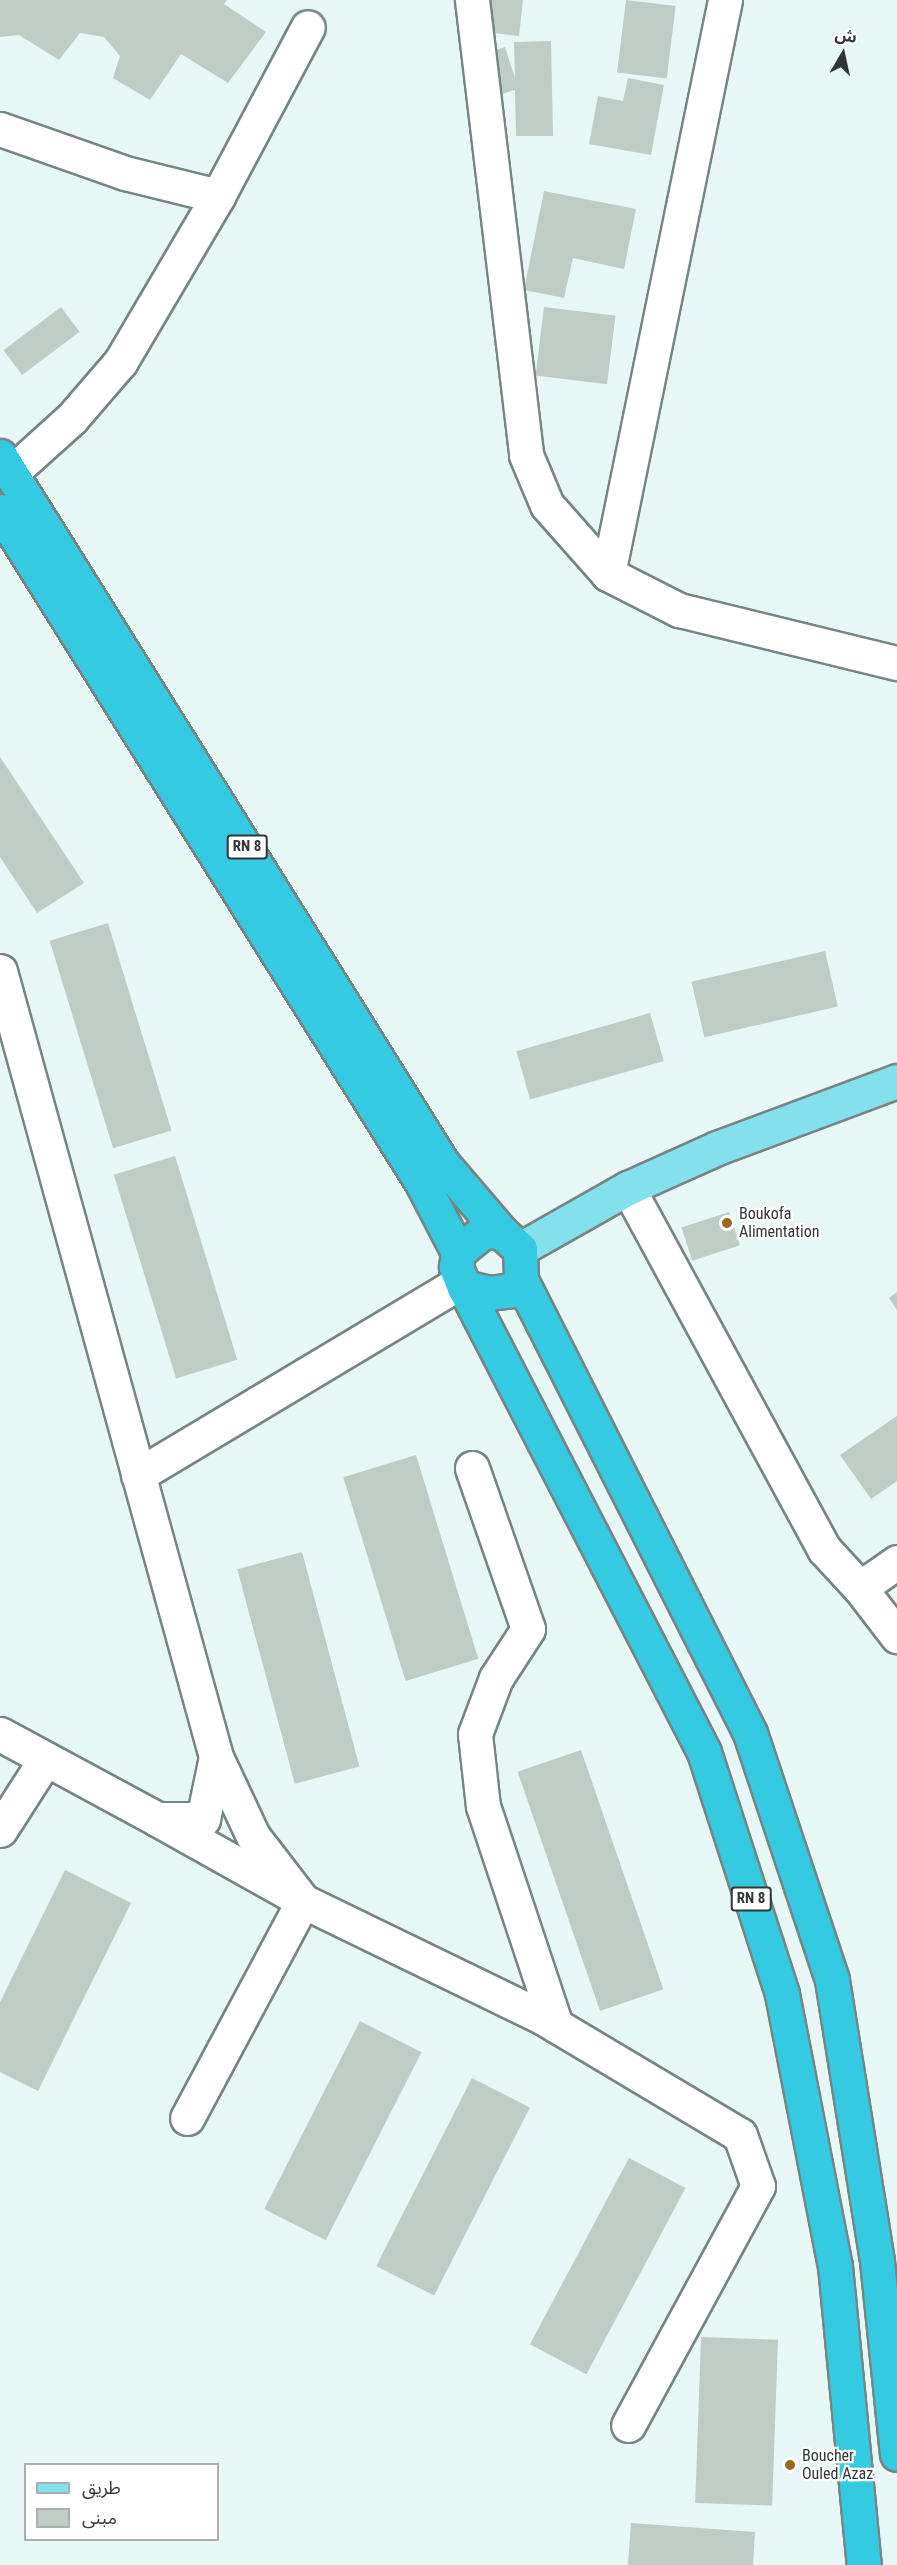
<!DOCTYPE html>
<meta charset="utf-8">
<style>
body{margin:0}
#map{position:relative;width:897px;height:2565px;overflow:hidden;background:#e6f7f5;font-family:"Roboto Condensed","Noto Sans Arabic",sans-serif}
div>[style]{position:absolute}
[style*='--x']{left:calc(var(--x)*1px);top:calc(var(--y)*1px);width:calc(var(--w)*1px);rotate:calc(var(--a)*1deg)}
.building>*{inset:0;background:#beccc5;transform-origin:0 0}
.roads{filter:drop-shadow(2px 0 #768583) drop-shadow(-2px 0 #768583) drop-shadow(0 2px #768583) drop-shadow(0 -2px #768583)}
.minor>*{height:33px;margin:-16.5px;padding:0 16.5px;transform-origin:16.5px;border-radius:16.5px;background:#fff}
.major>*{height:33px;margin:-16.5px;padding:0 16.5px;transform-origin:16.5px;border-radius:16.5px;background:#85e0ee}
.highway>*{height:33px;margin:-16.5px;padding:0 16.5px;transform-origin:16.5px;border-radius:16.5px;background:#34cbe2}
.dots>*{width:16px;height:16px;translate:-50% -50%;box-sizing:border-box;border:3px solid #fff;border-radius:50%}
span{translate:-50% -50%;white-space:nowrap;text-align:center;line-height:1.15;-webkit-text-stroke:4.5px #fff;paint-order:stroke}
.shield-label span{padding:2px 4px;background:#fff;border:2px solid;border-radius:4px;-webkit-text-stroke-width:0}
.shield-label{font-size:15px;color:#313736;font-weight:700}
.poi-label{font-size:16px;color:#313736}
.left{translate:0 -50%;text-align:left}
.legend{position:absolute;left:24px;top:2463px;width:195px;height:78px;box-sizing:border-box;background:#fff;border:2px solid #adafaf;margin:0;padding:8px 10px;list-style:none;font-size:18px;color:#313736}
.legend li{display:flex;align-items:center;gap:12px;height:30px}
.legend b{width:30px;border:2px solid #adafaf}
.north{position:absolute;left:813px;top:24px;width:60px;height:60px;-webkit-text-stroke:4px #fff;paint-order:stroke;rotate:9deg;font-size:16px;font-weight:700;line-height:24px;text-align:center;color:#313736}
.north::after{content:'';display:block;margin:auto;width:21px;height:27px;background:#313736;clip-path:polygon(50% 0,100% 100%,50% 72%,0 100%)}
</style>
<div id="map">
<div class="building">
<i style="clip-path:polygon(0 0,227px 0,224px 4px,266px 32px,228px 83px,181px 54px,150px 100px,113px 78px,120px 56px,104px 37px,80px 33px,59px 60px,19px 35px,0 37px)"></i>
<i style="clip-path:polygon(481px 0,523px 0,519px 36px,478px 31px)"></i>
<i style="left:626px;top:0;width:50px;height:73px;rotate:7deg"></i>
<i style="clip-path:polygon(551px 41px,553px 136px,516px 136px,515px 90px,495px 96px,482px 54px,505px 47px,515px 78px,514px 42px)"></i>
<i style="clip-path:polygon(628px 78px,664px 85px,651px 155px,589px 144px,598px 96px,623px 101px)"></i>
<i style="clip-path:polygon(544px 191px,636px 209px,624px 269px,573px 258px,564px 298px,524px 290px)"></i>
<i style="left:61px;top:307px;width:31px;height:72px;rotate:53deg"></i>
<i style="left:544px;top:307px;width:72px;height:69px;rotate:7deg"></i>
<i style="clip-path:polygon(0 757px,84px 883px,37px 913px,0 857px)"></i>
<i style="left:108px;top:923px;width:217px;height:61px;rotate:73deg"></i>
<i style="left:825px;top:951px;width:57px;height:137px;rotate:77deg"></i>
<i style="left:650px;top:1013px;width:50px;height:139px;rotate:74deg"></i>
<i style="left:175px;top:1156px;width:213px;height:64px;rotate:73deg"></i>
<i style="left:729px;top:1212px;width:35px;height:50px;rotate:72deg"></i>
<i style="clip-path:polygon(897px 1292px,897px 1310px,889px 1298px)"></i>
<i style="clip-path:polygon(897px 1416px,897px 1481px,871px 1499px,840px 1455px)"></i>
<i style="left:416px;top:1455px;width:213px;height:76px;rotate:73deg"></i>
<i style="left:302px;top:1552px;width:222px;height:67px;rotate:75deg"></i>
<i style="left:581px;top:1750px;width:253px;height:67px;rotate:71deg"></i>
<i style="clip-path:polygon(65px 1870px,131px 1903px,38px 2091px,0 2072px,0 2002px)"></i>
<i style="left:360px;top:2021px;width:69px;height:211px;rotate:27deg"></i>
<i style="left:472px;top:2078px;width:65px;height:211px;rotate:27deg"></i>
<i style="left:629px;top:2158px;width:64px;height:211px;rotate:28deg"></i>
<i style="left:701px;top:2337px;width:77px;height:166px;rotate:2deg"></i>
<i style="clip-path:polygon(631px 2523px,755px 2532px,753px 2565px,628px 2565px)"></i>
</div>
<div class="roads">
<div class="minor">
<i style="--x:472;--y:0;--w:458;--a:83.2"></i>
<i style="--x:526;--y:455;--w:54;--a:67.2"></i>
<i style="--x:547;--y:505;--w:92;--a:48.5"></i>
<i style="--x:725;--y:0;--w:586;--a:101.52"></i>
<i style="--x:608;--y:574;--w:80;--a:26.9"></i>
<i style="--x:679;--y:610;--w:224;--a:13.7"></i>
<i style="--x:0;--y:129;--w:133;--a:19.4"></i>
<i style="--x:125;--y:173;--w:96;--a:13.9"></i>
<i style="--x:218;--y:196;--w:191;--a:-62"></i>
<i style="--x:11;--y:473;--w:82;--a:-42"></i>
<i style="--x:72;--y:418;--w:75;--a:-49.3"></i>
<i style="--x:121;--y:361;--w:191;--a:-59.5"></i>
<i style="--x:0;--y:971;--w:815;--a:74.63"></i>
<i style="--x:216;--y:1757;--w:87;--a:64.9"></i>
<i style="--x:253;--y:1836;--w:82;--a:52.4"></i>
<i style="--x:303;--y:1901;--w:266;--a:25.9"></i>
<i style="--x:542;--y:2017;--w:230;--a:30.8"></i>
<i style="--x:740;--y:2135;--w:54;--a:70.6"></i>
<i style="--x:758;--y:2186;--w:272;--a:118.5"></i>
<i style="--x:628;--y:1188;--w:411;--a:61.5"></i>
<i style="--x:824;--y:1549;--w:53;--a:47.3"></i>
<i style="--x:860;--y:1588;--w:45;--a:-35.1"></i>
<i style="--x:472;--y:1468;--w:170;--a:70.8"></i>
<i style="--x:528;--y:1629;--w:59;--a:123.1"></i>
<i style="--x:496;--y:1678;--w:60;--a:110.6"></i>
<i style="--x:475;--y:1734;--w:72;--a:83.7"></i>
<i style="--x:483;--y:1806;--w:231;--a:71.6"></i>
<i style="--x:138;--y:1475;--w:376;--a:-30.9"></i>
<i style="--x:860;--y:1588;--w:61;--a:52.4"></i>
<i style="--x:0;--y:1734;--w:179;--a:28.4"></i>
<i style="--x:157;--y:1819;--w:46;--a:0"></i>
<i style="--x:203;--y:1819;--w:63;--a:-78.2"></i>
<i style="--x:157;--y:1819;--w:167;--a:29.3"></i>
<i style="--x:303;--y:1901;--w:246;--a:118.1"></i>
<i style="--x:0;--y:1830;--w:83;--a:-57.3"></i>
</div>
<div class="major">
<i style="--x:520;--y:1249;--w:124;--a:-29.5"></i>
<i style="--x:628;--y:1188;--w:98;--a:-24.2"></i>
<i style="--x:717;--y:1148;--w:192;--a:-20.4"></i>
</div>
<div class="highway">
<i style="--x:0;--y:456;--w:835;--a:57.97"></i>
<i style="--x:443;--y:1164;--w:89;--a:49.5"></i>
<i style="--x:0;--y:511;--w:791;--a:57.86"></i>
<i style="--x:421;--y:1181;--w:80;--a:62.5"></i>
<i style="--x:521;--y:1280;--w:13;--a:129"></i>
<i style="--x:513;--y:1290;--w:23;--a:173"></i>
<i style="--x:490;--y:1293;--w:27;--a:-167"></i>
<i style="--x:464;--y:1287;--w:22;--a:-112"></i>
<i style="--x:456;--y:1267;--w:15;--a:-82"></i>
<i style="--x:458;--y:1252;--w:33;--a:-39"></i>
<i style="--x:484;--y:1231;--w:17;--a:3"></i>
<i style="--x:501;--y:1232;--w:25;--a:42"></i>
<i style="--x:520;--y:1249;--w:31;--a:88"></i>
<i style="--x:521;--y:1280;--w:508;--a:63.18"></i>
<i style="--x:750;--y:1733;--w:260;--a:71.6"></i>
<i style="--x:832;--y:1980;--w:285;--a:80.9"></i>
<i style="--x:877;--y:2261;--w:194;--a:84.1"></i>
<i style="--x:464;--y:1287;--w:523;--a:62.7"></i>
<i style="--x:704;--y:1752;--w:254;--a:72.1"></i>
<i style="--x:782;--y:1994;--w:277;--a:79"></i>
<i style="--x:835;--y:2266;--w:300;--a:84.5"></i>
</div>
</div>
<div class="dots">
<i style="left:727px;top:1223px;background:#99681b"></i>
<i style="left:790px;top:2465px;background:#99681b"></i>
</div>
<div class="shield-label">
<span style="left:247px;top:847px">RN 8</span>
<span style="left:751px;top:1899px">RN 8</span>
</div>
<div class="poi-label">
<span class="left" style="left:739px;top:1223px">Boukofa<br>Alimentation</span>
<span class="left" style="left:802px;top:2465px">Boucher<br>Ouled Azaz</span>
</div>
<ul class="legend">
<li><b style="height:8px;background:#85e0ee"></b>طريق</li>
<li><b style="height:16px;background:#beccc5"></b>مبنى</li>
</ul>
<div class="north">ش</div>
</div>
